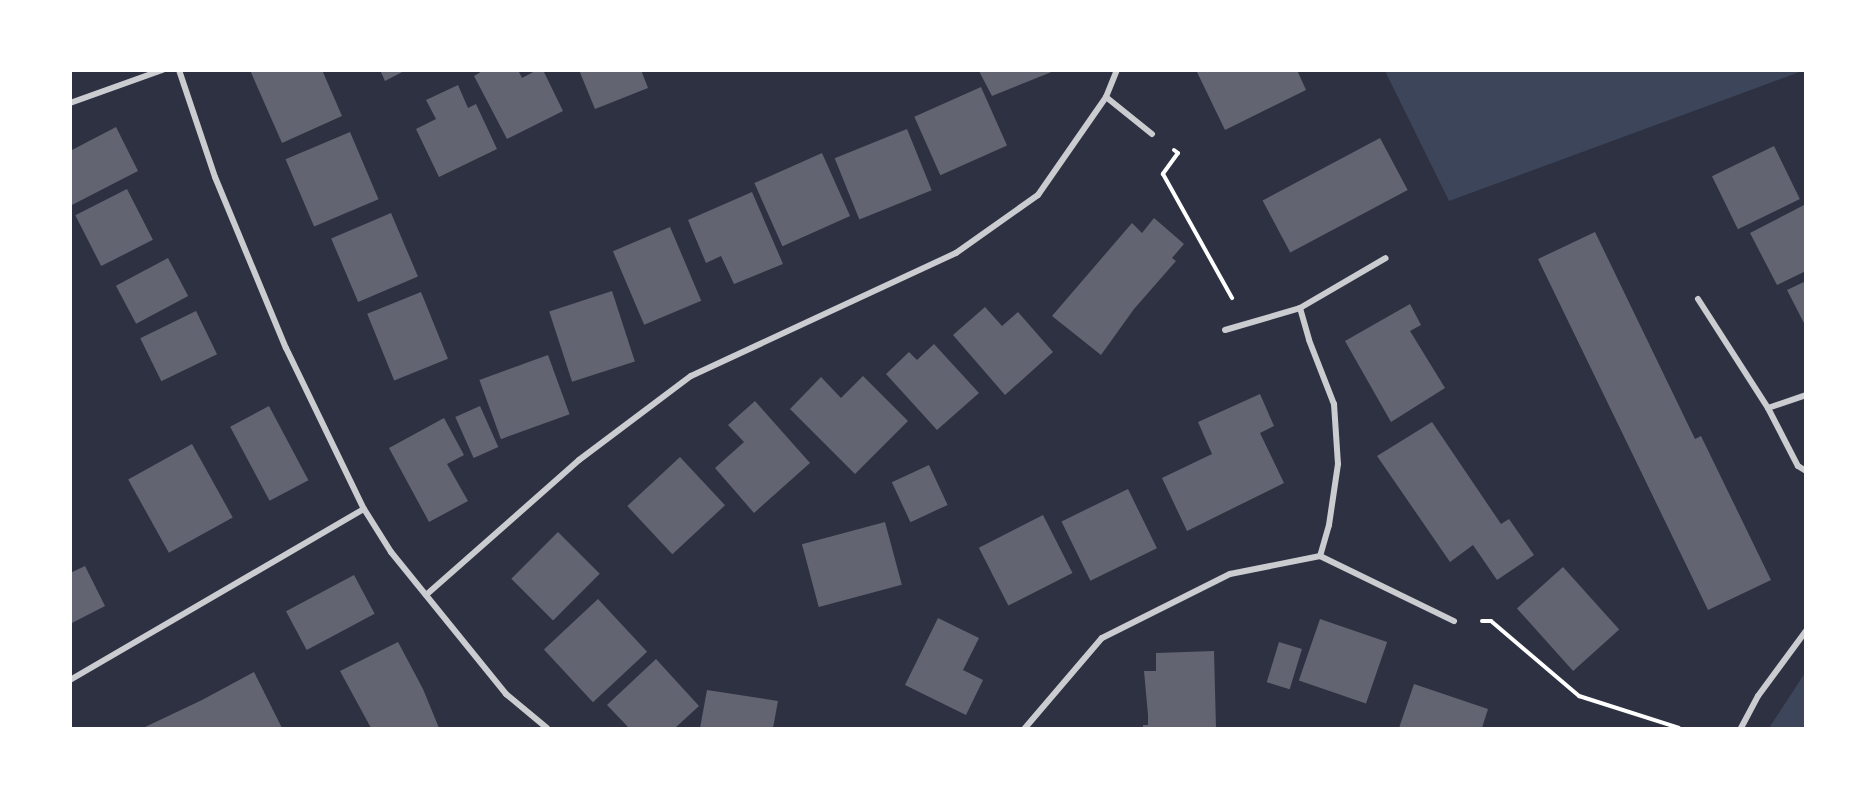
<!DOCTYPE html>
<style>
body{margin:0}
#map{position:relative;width:1876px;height:799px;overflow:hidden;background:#2d3142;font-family:Mulish,sans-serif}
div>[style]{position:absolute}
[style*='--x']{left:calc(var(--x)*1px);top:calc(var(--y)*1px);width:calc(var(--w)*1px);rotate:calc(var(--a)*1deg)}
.green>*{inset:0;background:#3c4559}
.building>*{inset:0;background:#626471;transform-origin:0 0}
.path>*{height:4px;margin:-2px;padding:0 2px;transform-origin:2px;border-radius:2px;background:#fff}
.minor>*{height:6px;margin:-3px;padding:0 3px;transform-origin:3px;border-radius:3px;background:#caccd0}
span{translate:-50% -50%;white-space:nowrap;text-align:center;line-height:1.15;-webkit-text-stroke:4.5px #fff;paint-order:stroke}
.frame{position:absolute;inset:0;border:72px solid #fff;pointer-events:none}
</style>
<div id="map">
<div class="green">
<i style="clip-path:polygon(1805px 70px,1449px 201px,1385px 71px,1385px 70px)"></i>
<i style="clip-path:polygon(1805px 673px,1805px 728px,1769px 728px)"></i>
</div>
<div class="building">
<i style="clip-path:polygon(250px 70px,322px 70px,342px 116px,282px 143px)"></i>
<i style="clip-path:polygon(380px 70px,406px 70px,385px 81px)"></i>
<i style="clip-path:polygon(484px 70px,518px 70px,522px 78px,537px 70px,543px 70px,563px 111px,507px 139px,474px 76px)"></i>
<i style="clip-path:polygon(579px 70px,641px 70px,648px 88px,595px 109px)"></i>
<i style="clip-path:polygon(1196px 70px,1297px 70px,1306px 90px,1225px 130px)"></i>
<i style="clip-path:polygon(979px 71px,1054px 71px,992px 96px)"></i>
<i style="clip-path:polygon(458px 85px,468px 108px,476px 104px,497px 149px,439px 177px,416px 129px,436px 119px,426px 100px)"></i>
<i style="left:981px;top:87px;width:64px;height:73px;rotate:66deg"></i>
<i style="clip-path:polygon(116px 127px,138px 171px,70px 206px,70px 151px)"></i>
<i style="left:907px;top:129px;width:66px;height:78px;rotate:68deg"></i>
<i style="left:350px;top:132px;width:73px;height:70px;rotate:67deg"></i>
<i style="left:1380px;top:138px;width:59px;height:133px;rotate:62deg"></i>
<i style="left:1774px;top:146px;width:59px;height:69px;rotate:64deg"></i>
<i style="left:822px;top:153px;width:69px;height:74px;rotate:66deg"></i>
<i style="left:127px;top:189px;width:57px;height:58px;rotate:63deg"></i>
<i style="clip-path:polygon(752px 192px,783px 264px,734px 284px,721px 256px,706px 263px,688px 220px)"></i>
<i style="clip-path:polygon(1806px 204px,1806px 271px,1777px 285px,1750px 233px)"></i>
<i style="left:391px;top:213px;width:69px;height:65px;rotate:67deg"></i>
<i style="clip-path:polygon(1154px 218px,1184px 244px,1172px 258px,1176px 261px,1134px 309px,1101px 355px,1052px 316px,1132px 223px,1142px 233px)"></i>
<i style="left:670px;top:227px;width:80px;height:62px;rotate:67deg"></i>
<i style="clip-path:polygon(1595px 232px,1695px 439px,1701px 436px,1771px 580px,1708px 610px,1538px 259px)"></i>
<i style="left:168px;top:258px;width:43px;height:59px;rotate:62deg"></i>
<i style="clip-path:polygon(1806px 281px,1806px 327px,1787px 290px)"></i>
<i style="left:612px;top:291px;width:74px;height:66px;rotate:72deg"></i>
<i style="left:421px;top:292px;width:72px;height:58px;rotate:68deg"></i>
<i style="clip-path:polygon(1410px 304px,1421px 325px,1410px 331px,1445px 388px,1391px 422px,1345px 341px)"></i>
<i style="clip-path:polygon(985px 307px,1002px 326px,1018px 312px,1053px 352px,1005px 395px,953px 335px)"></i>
<i style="left:196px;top:311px;width:48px;height:62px;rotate:64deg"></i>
<i style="clip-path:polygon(934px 344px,979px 393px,937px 430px,886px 374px,909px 352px,917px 360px)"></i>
<i style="left:548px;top:355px;width:63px;height:73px;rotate:70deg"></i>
<i style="clip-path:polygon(863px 376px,908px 421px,855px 474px,790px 409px,821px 377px,841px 398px)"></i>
<i style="clip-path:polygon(1260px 394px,1274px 426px,1260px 433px,1284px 483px,1187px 531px,1162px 478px,1212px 454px,1198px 422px)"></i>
<i style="clip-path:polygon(755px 401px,810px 463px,754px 513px,715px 468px,744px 442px,728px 425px)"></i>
<i style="left:269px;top:406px;width:84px;height:44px;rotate:62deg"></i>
<i style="left:480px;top:406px;width:45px;height:27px;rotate:66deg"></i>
<i style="clip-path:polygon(444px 418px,464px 455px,447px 464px,468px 501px,429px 522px,389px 448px)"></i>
<i style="clip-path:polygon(1432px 422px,1501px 524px,1509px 519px,1534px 555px,1497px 580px,1473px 545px,1450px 562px,1377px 456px)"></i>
<i style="left:192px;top:444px;width:84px;height:73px;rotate:61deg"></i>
<i style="left:680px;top:457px;width:66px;height:72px;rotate:47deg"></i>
<i style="left:929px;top:465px;width:44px;height:41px;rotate:65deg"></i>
<i style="left:1128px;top:489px;width:66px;height:74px;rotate:64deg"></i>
<i style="left:1043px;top:515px;width:65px;height:72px;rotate:63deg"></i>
<i style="left:885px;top:522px;width:65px;height:86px;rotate:75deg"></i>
<i style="left:558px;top:532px;width:59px;height:66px;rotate:45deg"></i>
<i style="clip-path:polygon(85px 566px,105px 606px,70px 624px,70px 573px)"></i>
<i style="left:1563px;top:567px;width:84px;height:62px;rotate:48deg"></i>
<i style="left:354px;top:575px;width:44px;height:77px;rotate:62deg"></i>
<i style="left:598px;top:599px;width:72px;height:74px;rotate:47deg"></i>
<i style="clip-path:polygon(938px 618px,979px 638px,963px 670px,983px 680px,966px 715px,905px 685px)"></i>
<i style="left:1320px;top:619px;width:71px;height:65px;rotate:19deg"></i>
<i style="clip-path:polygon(398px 642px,423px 689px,439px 728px,371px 728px,340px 671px)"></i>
<i style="left:1279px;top:642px;width:24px;height:42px;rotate:17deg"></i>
<i style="clip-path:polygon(1214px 651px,1216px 728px,1143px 728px,1143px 725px,1148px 725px,1148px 715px,1144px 671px,1156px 671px,1156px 653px)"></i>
<i style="clip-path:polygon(656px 659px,699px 706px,675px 728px,629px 728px,607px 705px)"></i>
<i style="clip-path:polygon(254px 672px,282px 728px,143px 728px,202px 700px)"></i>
<i style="clip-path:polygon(1414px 684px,1488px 709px,1482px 728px,1399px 728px)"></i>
<i style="clip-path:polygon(707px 690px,778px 701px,773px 728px,700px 728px)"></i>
</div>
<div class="path">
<i style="--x:1174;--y:150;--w:5;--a:37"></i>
<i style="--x:1178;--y:153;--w:26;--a:126"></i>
<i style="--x:1163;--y:174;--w:142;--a:60.9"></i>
<i style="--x:1482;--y:621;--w:9;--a:0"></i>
<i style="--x:1491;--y:621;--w:116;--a:40.4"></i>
<i style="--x:1579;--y:696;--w:105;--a:17.7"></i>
</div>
<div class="minor">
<i style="--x:179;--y:70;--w:113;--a:71.4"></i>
<i style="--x:215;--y:177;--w:185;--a:67.5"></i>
<i style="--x:286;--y:348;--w:179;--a:64.2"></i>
<i style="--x:364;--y:509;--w:51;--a:57.9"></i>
<i style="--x:391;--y:552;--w:183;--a:51"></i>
<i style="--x:506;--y:694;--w:53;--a:39.7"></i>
<i style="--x:1106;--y:97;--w:59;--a:38.8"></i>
<i style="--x:70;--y:103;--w:98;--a:-19.7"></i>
<i style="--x:1698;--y:299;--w:130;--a:57.3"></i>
<i style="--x:1768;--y:408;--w:65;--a:62.7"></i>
<i style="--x:1798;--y:466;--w:9;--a:32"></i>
<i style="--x:1300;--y:308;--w:99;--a:-30.2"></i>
<i style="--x:1225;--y:330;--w:78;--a:-16.3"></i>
<i style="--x:1300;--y:308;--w:33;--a:74"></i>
<i style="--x:1309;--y:340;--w:69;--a:68.7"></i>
<i style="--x:1334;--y:404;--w:60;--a:86.2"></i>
<i style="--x:1338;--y:464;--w:62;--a:98.4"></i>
<i style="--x:1329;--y:525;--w:32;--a:106"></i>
<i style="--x:1768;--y:408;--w:40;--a:-18.9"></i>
<i style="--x:426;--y:595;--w:204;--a:-41.4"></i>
<i style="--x:579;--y:460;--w:140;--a:-36.9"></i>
<i style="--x:691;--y:376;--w:292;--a:-24.9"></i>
<i style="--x:956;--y:253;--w:100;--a:-35.3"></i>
<i style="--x:1038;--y:195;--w:119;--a:-55.2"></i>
<i style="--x:1106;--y:97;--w:29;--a:-68"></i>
<i style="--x:70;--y:680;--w:340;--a:-30.2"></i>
<i style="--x:1025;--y:728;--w:118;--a:-49.5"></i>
<i style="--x:1102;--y:638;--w:143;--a:-26.6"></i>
<i style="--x:1230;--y:574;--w:92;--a:-11.3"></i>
<i style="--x:1320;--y:556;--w:149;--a:25.9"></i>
<i style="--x:1741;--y:728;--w:36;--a:-62"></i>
<i style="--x:1758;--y:696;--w:81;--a:-53.6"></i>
</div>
<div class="frame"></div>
</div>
